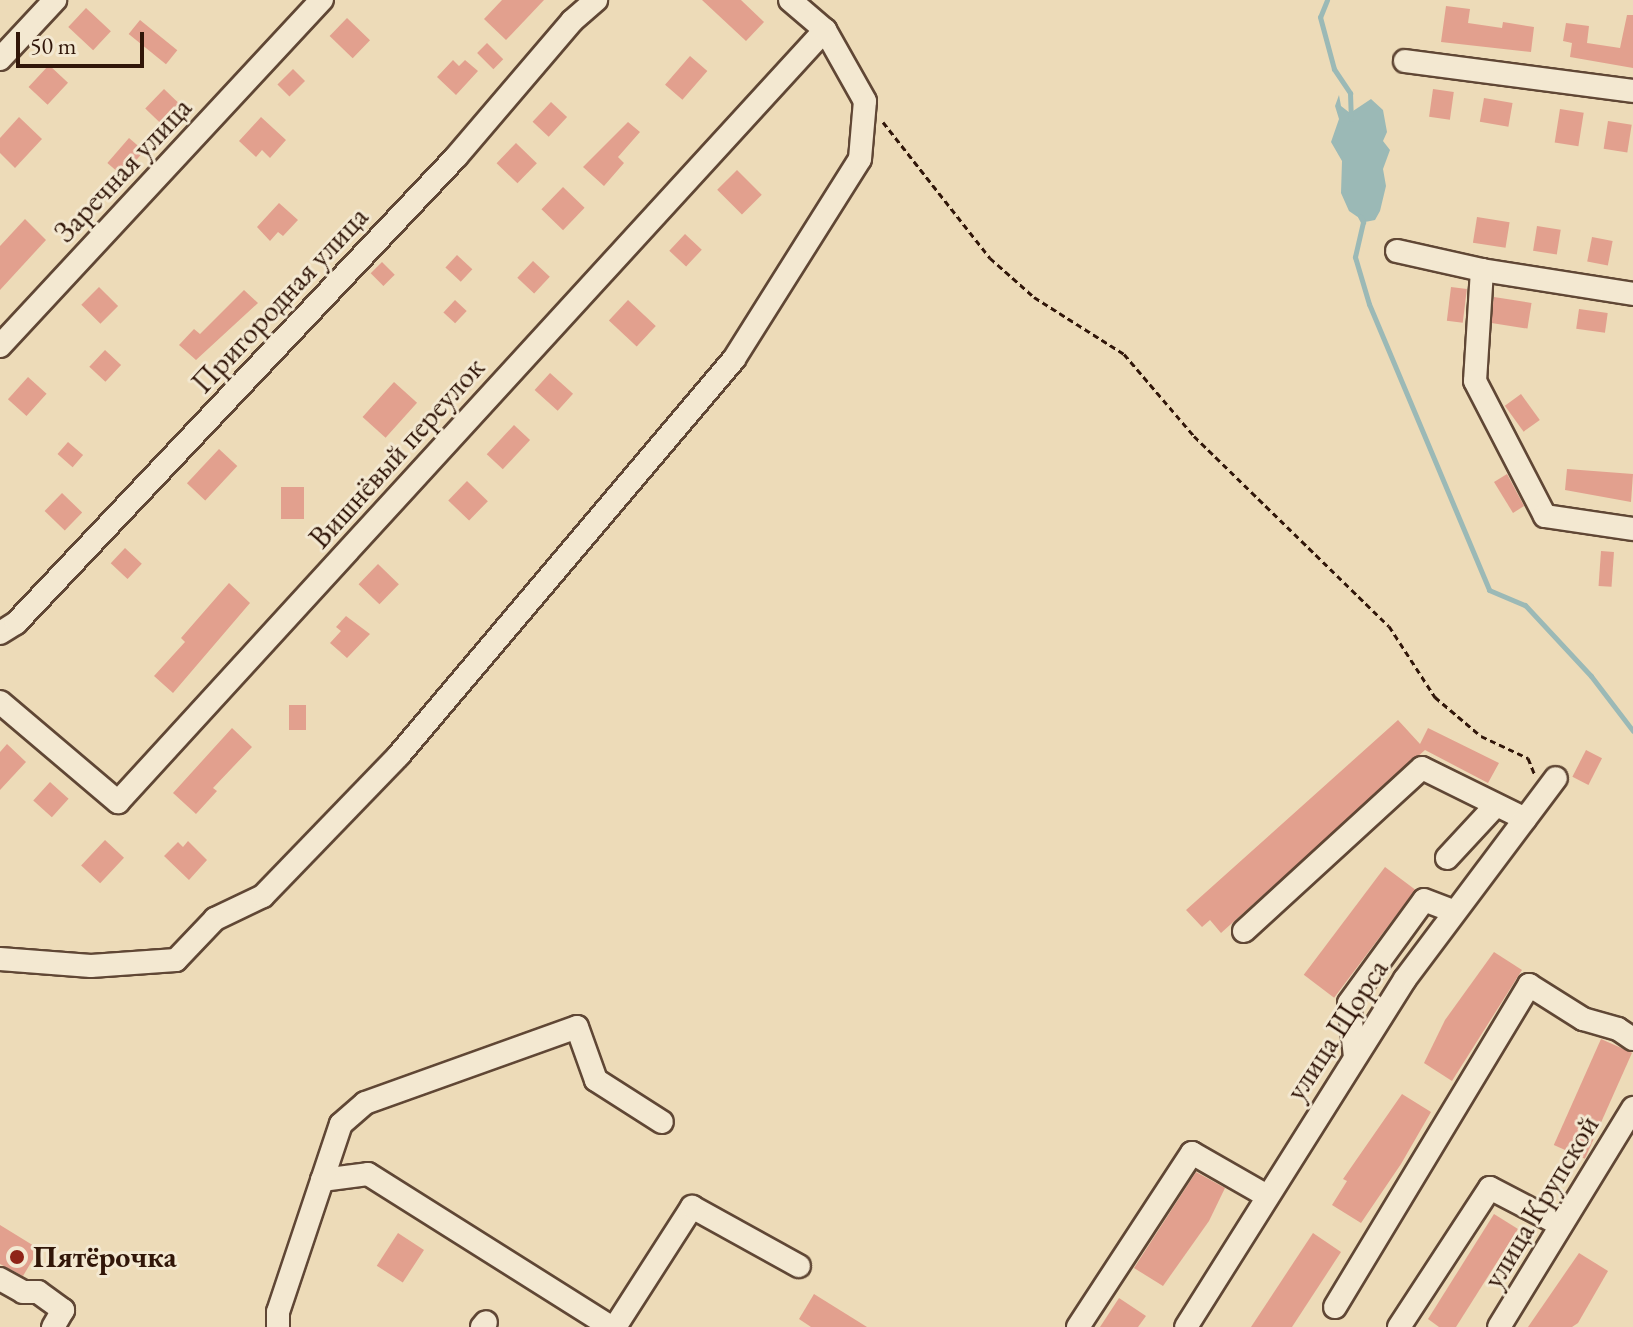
<!DOCTYPE html>
<meta charset="utf-8">
<style>
body{margin:0}
#map{position:relative;width:1633px;height:1327px;overflow:hidden;background:#eddbb8;font-family:"EB Garamond",serif}
div>[style]{position:absolute}
[style*='--x']{left:calc(var(--x)*1px);top:calc(var(--y)*1px);width:calc(var(--w)*1px);rotate:calc(var(--a)*1deg)}
.water>*{inset:0;background:#9bb9b6}
.stream>*{height:5px;margin:-2.5px;padding:0 2.5px;transform-origin:2.5px;border-radius:2.5px;background:#9bb9b6}
.building>*{inset:0;background:#e2a08e;transform-origin:0 0}
.path>*{height:3px;margin-top:-1.5px;transform-origin:0;background:repeating-linear-gradient(90deg,#311609 0 6px,transparent 0 10px)}
.roads{filter:drop-shadow(2px 0 #604735) drop-shadow(-2px 0 #604735) drop-shadow(0 2px #604735) drop-shadow(0 -2px #604735)}
.minor>*{height:22px;margin:-11px;padding:0 11px;transform-origin:11px;border-radius:11px;background:#f3e8d1}
.dots>*{width:22px;height:22px;translate:-50% -50%;box-sizing:border-box;border:4px solid #f3e8d1;border-radius:50%}
span{translate:-50% -50%;white-space:nowrap;text-align:center;line-height:1.15;-webkit-text-stroke:6px #f3e8d1;paint-order:stroke}
.street-label{font-size:30px;color:#311609}
.poi-label{font-size:30px;color:#311609;font-weight:700}
.left{translate:0 -50%;text-align:left}
.scale{position:absolute;left:16px;top:32px;width:128px;height:36px;box-sizing:border-box;border:4px solid #311609;border-top:0;padding-left:10px;font-size:24px;line-height:28px;white-space:nowrap;color:#311609;-webkit-text-stroke:6px #f3e8d1;paint-order:stroke}
</style>
<div id="map">
<div class="water">
<i style="clip-path:polygon(1339px 95px,1341px 106px,1350px 113px,1371px 99px,1383px 110px,1387px 132px,1383px 141px,1390px 150px,1383px 169px,1386px 186px,1380px 211px,1375px 220px,1365px 222px,1349px 211px,1341px 193px,1342px 161px,1331px 142px,1339px 119px,1335px 106px)"></i>
</div>
<div class="stream">
<i style="--x:1327;--y:0;--w:18;--a:112"></i>
<i style="--x:1320;--y:17;--w:54;--a:74.9"></i>
<i style="--x:1334;--y:69;--w:29;--a:56"></i>
<i style="--x:1350;--y:93;--w:26;--a:88"></i>
<i style="--x:1360;--y:216;--w:7;--a:63"></i>
<i style="--x:1363;--y:222;--w:36;--a:103"></i>
<i style="--x:1355;--y:257;--w:49;--a:73.4"></i>
<i style="--x:1369;--y:304;--w:310;--a:67.2"></i>
<i style="--x:1489;--y:590;--w:39;--a:23"></i>
<i style="--x:1525;--y:605;--w:97;--a:47.1"></i>
<i style="--x:1591;--y:676;--w:69;--a:52.6"></i>
</div>
<div class="building">
<i style="clip-path:polygon(502px 0,544px 0,506px 40px,484px 19px)"></i>
<i style="clip-path:polygon(702px 0,741px 0,764px 22px,746px 41px)"></i>
<i style="clip-path:polygon(1446px 6px,1470px 9px,1468px 23px,1502px 28px,1503px 22px,1534px 27px,1531px 52px,1441px 42px)"></i>
<i style="left:86px;top:8px;width:34px;height:26px;rotate:43deg"></i>
<i style="clip-path:polygon(1627px 15px,1633px 15px,1633px 68px,1570px 57px,1572px 43px,1563px 41px,1566px 23px,1589px 26px,1587px 43px,1620px 48px)"></i>
<i style="left:347px;top:18px;width:32px;height:25px;rotate:44deg"></i>
<i style="left:140px;top:20px;width:48px;height:18px;rotate:39deg"></i>
<i style="left:487px;top:43px;width:23px;height:14px;rotate:45deg"></i>
<i style="left:690px;top:56px;width:23px;height:38px;rotate:41deg"></i>
<i style="clip-path:polygon(453px 60px,459px 66px,465px 60px,478px 71px,456px 95px,437px 77px)"></i>
<i style="left:49px;top:65px;width:26px;height:30px;rotate:43deg"></i>
<i style="left:293px;top:69px;width:17px;height:22px;rotate:45deg"></i>
<i style="left:164px;top:89px;width:30px;height:27px;rotate:44deg"></i>
<i style="left:1433px;top:89px;width:21px;height:28px;rotate:8deg"></i>
<i style="left:1484px;top:98px;width:29px;height:24px;rotate:10deg"></i>
<i style="left:551px;top:102px;width:22px;height:27px;rotate:43deg"></i>
<i style="left:1560px;top:109px;width:24px;height:34px;rotate:9deg"></i>
<i style="clip-path:polygon(19px 117px,42px 139px,15px 168px,0 153px,0 138px)"></i>
<i style="clip-path:polygon(261px 117px,286px 140px,270px 158px,262px 150px,256px 157px,239px 141px)"></i>
<i style="left:1608px;top:121px;width:24px;height:28px;rotate:9deg"></i>
<i style="clip-path:polygon(628px 122px,640px 132px,618px 157px,624px 163px,604px 186px,583px 167px)"></i>
<i style="left:129px;top:138px;width:20px;height:33px;rotate:41deg"></i>
<i style="left:516px;top:143px;width:29px;height:28px;rotate:44deg"></i>
<i style="left:737px;top:170px;width:35px;height:28px;rotate:45deg"></i>
<i style="left:563px;top:187px;width:30px;height:31px;rotate:44deg"></i>
<i style="clip-path:polygon(279px 203px,298px 220px,283px 236px,278px 232px,270px 241px,257px 227px)"></i>
<i style="left:1477px;top:217px;width:33px;height:26px;rotate:9deg"></i>
<i style="clip-path:polygon(25px 219px,46px 240px,0 290px,0 246px)"></i>
<i style="left:1537px;top:226px;width:24px;height:25px;rotate:9deg"></i>
<i style="left:685px;top:234px;width:23px;height:23px;rotate:43deg"></i>
<i style="left:1592px;top:237px;width:21px;height:25px;rotate:11deg"></i>
<i style="left:457px;top:255px;width:21px;height:17px;rotate:43deg"></i>
<i style="left:533px;top:261px;width:23px;height:23px;rotate:43deg"></i>
<i style="left:382px;top:262px;width:18px;height:16px;rotate:45deg"></i>
<i style="left:99px;top:287px;width:27px;height:25px;rotate:45deg"></i>
<i style="left:1451px;top:287px;width:16px;height:34px;rotate:7deg"></i>
<i style="clip-path:polygon(244px 290px,258px 303px,196px 360px,179px 345px,194px 329px,200px 334px)"></i>
<i style="left:1494px;top:297px;width:38px;height:26px;rotate:9deg"></i>
<i style="left:455px;top:300px;width:16px;height:17px;rotate:43deg"></i>
<i style="left:628px;top:300px;width:38px;height:28px;rotate:43deg"></i>
<i style="left:1579px;top:309px;width:29px;height:20px;rotate:8deg"></i>
<i style="left:105px;top:350px;width:22px;height:23px;rotate:43deg"></i>
<i style="left:550px;top:373px;width:31px;height:23px;rotate:42deg"></i>
<i style="left:28px;top:377px;width:25px;height:30px;rotate:42deg"></i>
<i style="left:394px;top:382px;width:31px;height:47px;rotate:42deg"></i>
<i style="left:1521px;top:394px;width:32px;height:20px;rotate:54deg"></i>
<i style="left:514px;top:425px;width:22px;height:40px;rotate:43deg"></i>
<i style="left:68px;top:442px;width:20px;height:16px;rotate:41deg"></i>
<i style="left:219px;top:449px;width:25px;height:47px;rotate:43deg"></i>
<i style="clip-path:polygon(1567px 469px,1633px 474px,1631px 502px,1565px 490px)"></i>
<i style="clip-path:polygon(1507px 474px,1524px 506px,1513px 513px,1494px 482px)"></i>
<i style="left:467px;top:481px;width:29px;height:27px;rotate:44deg"></i>
<i style="left:281px;top:487px;width:23px;height:32px"></i>
<i style="left:62px;top:493px;width:28px;height:25px;rotate:44deg"></i>
<i style="left:125px;top:548px;width:23px;height:21px;rotate:43deg"></i>
<i style="left:1601px;top:551px;width:13px;height:35px;rotate:4deg"></i>
<i style="left:378px;top:564px;width:29px;height:28px;rotate:44deg"></i>
<i style="clip-path:polygon(229px 583px,250px 603px,173px 693px,154px 676px,185px 642px,181px 638px)"></i>
<i style="clip-path:polygon(346px 616px,370px 634px,347px 658px,330px 643px,341px 631px,336px 627px)"></i>
<i style="left:289px;top:705px;width:17px;height:25px"></i>
<i style="clip-path:polygon(1398px 720px,1420px 744px,1428px 728px,1499px 763px,1488px 783px,1425px 750px,1221px 933px,1210px 920px,1202px 927px,1186px 910px)"></i>
<i style="clip-path:polygon(232px 728px,252px 747px,213px 788px,217px 791px,196px 814px,173px 793px)"></i>
<i style="clip-path:polygon(7px 744px,26px 762px,0 790px,0 752px)"></i>
<i style="left:1586px;top:750px;width:18px;height:30px;rotate:27deg"></i>
<i style="left:50px;top:782px;width:25px;height:25px;rotate:42deg"></i>
<i style="left:105px;top:840px;width:26px;height:35px;rotate:43deg"></i>
<i style="clip-path:polygon(188px 841px,207px 860px,189px 880px,164px 856px,178px 842px,183px 847px)"></i>
<i style="left:1385px;top:867px;width:38px;height:135px;rotate:37deg"></i>
<i style="clip-path:polygon(1494px 952px,1522px 970px,1452px 1081px,1424px 1063px,1445px 1020px)"></i>
<i style="left:1601px;top:1039px;width:34px;height:116px;rotate:24deg"></i>
<i style="clip-path:polygon(1402px 1094px,1431px 1112px,1401px 1164px,1361px 1223px,1332px 1205px,1347px 1181px,1343px 1179px)"></i>
<i style="clip-path:polygon(1196px 1172px,1225px 1188px,1209px 1221px,1163px 1286px,1134px 1268px)"></i>
<i style="clip-path:polygon(1494px 1214px,1518px 1229px,1456px 1327px,1439px 1327px,1428px 1319px)"></i>
<i style="clip-path:polygon(0 1225px,39px 1249px,23px 1276px,0 1264px)"></i>
<i style="left:398px;top:1233px;width:31px;height:39px;rotate:33deg"></i>
<i style="clip-path:polygon(1313px 1233px,1341px 1252px,1292px 1327px,1251px 1327px)"></i>
<i style="clip-path:polygon(1579px 1253px,1608px 1271px,1578px 1323px,1572px 1327px,1528px 1327px)"></i>
<i style="clip-path:polygon(814px 1294px,867px 1327px,811px 1327px,799px 1319px)"></i>
<i style="clip-path:polygon(1119px 1298px,1146px 1316px,1138px 1327px,1100px 1327px)"></i>
</div>
<div class="path">
<i style="--x:883;--y:122;--w:173;--a:51.8"></i>
<i style="--x:990;--y:258;--w:59;--a:41.6"></i>
<i style="--x:1034;--y:297;--w:107;--a:32.3"></i>
<i style="--x:1124;--y:354;--w:108;--a:49.5"></i>
<i style="--x:1194;--y:436;--w:272;--a:44.3"></i>
<i style="--x:1389;--y:626;--w:85;--a:57.1"></i>
<i style="--x:1435;--y:697;--w:60;--a:40.3"></i>
<i style="--x:1481;--y:736;--w:52;--a:25.1"></i>
<i style="--x:1528;--y:758;--w:18;--a:68"></i>
</div>
<div class="roads">
<div class="minor">
<i style="--x:0;--y:59;--w:81;--a:-47"></i>
<i style="--x:1405;--y:61;--w:230;--a:7.5"></i>
<i style="--x:1397;--y:251;--w:87;--a:12.6"></i>
<i style="--x:1482;--y:270;--w:153;--a:9"></i>
<i style="--x:1482;--y:270;--w:111;--a:93.6"></i>
<i style="--x:1475;--y:381;--w:152;--a:62.6"></i>
<i style="--x:1545;--y:516;--w:89;--a:8.4"></i>
<i style="--x:0;--y:346;--w:473;--a:-47.1"></i>
<i style="--x:0;--y:633;--w:19;--a:-32"></i>
<i style="--x:16;--y:623;--w:641;--a:-46.64"></i>
<i style="--x:456;--y:157;--w:179;--a:-49.5"></i>
<i style="--x:572;--y:21;--w:32;--a:-41"></i>
<i style="--x:0;--y:702;--w:155;--a:40.3"></i>
<i style="--x:118;--y:802;--w:1047;--a:-47.52"></i>
<i style="--x:1447;--y:858;--w:72;--a:-47.2"></i>
<i style="--x:1244;--y:931;--w:241;--a:-42.5"></i>
<i style="--x:1422;--y:768;--w:115;--a:26.3"></i>
<i style="--x:0;--y:959;--w:91;--a:4.4"></i>
<i style="--x:91;--y:966;--w:85;--a:-4"></i>
<i style="--x:176;--y:960;--w:57;--a:-46.4"></i>
<i style="--x:215;--y:919;--w:53;--a:-25.6"></i>
<i style="--x:263;--y:896;--w:196;--a:-46"></i>
<i style="--x:399;--y:755;--w:519;--a:-49.77"></i>
<i style="--x:734;--y:359;--w:236;--a:-57.8"></i>
<i style="--x:860;--y:159;--w:58;--a:-85.1"></i>
<i style="--x:865;--y:101;--w:81;--a:-119.4"></i>
<i style="--x:825;--y:30;--w:46;--a:-139.4"></i>
<i style="--x:1355;--y:1057;--w:54;--a:-96.3"></i>
<i style="--x:1349;--y:1003;--w:127;--a:-53.9"></i>
<i style="--x:1424;--y:900;--w:33;--a:21"></i>
<i style="--x:322;--y:1180;--w:46;--a:-7.4"></i>
<i style="--x:368;--y:1174;--w:287;--a:32.2"></i>
<i style="--x:0;--y:1279;--w:26;--a:29"></i>
<i style="--x:23;--y:1292;--w:15;--a:0"></i>
<i style="--x:38;--y:1292;--w:31;--a:36"></i>
<i style="--x:63;--y:1310;--w:20;--a:120"></i>
<i style="--x:1335;--y:1307;--w:376;--a:-58.9"></i>
<i style="--x:1529;--y:985;--w:64;--a:32.2"></i>
<i style="--x:1583;--y:1019;--w:36;--a:16"></i>
<i style="--x:1618;--y:1029;--w:18;--a:34"></i>
<i style="--x:278;--y:1327;--w:15;--a:-90"></i>
<i style="--x:278;--y:1312;--w:198;--a:-71.5"></i>
<i style="--x:341;--y:1124;--w:32;--a:-41"></i>
<i style="--x:365;--y:1103;--w:225;--a:-19.7"></i>
<i style="--x:577;--y:1027;--w:56;--a:70.3"></i>
<i style="--x:596;--y:1080;--w:78;--a:32.5"></i>
<i style="--x:482;--y:1327;--w:6;--a:-51"></i>
<i style="--x:615;--y:1327;--w:143;--a:-57.3"></i>
<i style="--x:692;--y:1207;--w:122;--a:28.9"></i>
<i style="--x:1078;--y:1327;--w:208;--a:-56.8"></i>
<i style="--x:1192;--y:1153;--w:86;--a:29.8"></i>
<i style="--x:1186;--y:1327;--w:411;--a:-57.8"></i>
<i style="--x:1405;--y:979;--w:251;--a:-53.1"></i>
<i style="--x:1399;--y:1327;--w:166;--a:-56.8"></i>
<i style="--x:1490;--y:1188;--w:80;--a:27.5"></i>
<i style="--x:1499;--y:1327;--w:257;--a:-58.5"></i>
</div>
</div>
<div class="dots">
<i style="left:17px;top:1257px;background:#8f2418"></i>
</div>
<div class="street-label">
<span style="left:123px;top:170px;rotate:-47deg">Заречная улица</span>
<span style="left:280px;top:300px;rotate:-47deg">Пригородная улица</span>
<span style="left:397px;top:453px;rotate:-48deg">Вишнёвый переулок</span>
<span style="left:1337px;top:1030px;rotate:-57deg">улица Щорса</span>
<span style="left:1541px;top:1202px;rotate:-59deg">улица Крупской</span>
</div>
<div class="poi-label">
<span class="left" style="left:33px;top:1257px">Пятёрочка</span>
</div>
<div class="scale">50 m</div>
</div>
